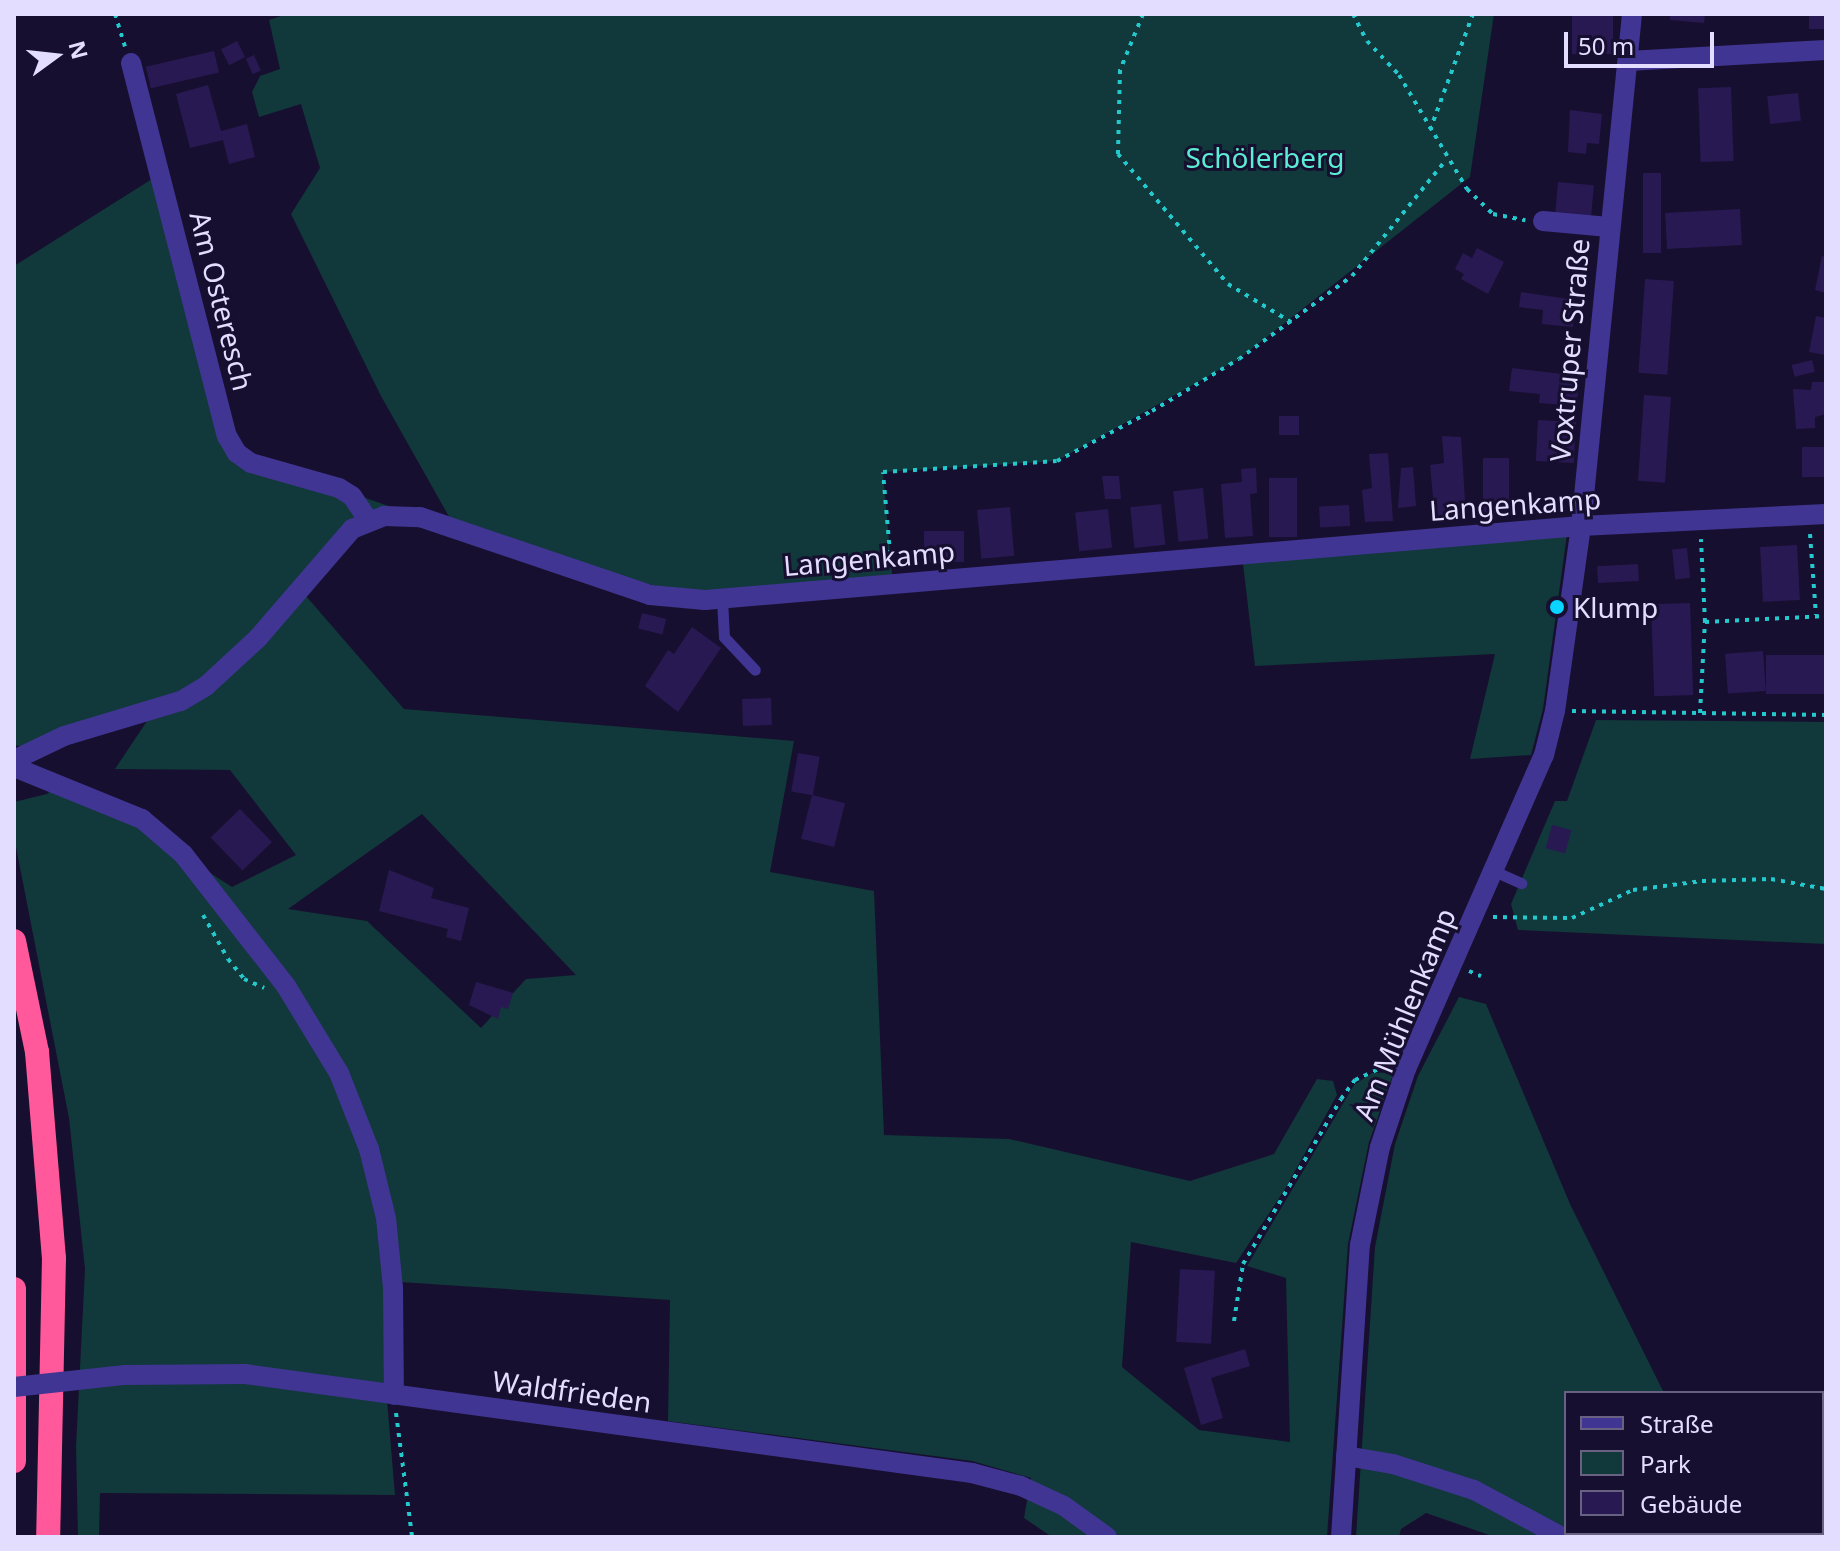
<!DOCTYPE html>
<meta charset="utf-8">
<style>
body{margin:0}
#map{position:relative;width:1840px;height:1551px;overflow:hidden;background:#170f2f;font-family:"Noto Sans",sans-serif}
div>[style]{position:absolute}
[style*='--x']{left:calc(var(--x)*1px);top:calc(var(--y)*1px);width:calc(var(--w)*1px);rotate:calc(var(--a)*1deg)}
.green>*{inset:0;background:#11383a}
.building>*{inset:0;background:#291952;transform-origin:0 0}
.path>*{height:4px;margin-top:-2px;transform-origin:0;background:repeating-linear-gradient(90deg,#23c9cc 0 4px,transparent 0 10px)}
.service>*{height:11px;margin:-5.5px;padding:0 5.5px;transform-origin:5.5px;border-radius:5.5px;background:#403592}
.minor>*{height:20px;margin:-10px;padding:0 10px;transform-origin:10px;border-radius:10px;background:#403592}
.motorway>*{height:24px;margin:-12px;padding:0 12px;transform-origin:12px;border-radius:12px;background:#ff589b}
.minor-bridge>*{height:20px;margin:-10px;padding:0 10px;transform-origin:10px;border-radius:10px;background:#403592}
.dots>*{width:22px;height:22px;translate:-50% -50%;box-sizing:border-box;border:4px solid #170f2f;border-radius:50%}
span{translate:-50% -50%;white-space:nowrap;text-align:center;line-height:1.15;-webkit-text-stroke:6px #170f2f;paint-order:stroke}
.park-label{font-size:28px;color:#5bedd4}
.street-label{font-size:28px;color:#e3ddff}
.poi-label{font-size:28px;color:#e3ddff}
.left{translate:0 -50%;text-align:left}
.frame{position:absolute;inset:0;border:16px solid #e3ddff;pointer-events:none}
.legend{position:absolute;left:1564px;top:1391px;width:260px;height:144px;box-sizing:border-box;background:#170f2f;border:2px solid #696182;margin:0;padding:10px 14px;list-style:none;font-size:24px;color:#e3ddff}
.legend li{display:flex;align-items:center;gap:16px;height:40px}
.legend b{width:40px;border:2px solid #696182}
.north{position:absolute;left:16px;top:16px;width:80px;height:80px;-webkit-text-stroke:6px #170f2f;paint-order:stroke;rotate:75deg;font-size:22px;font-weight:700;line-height:32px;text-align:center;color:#e3ddff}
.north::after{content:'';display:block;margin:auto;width:28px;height:36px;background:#e3ddff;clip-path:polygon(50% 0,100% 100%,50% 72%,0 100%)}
.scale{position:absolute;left:1564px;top:32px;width:150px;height:36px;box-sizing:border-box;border:4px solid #e3ddff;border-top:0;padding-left:10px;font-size:24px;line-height:28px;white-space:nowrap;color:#e3ddff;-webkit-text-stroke:6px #170f2f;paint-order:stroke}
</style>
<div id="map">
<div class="green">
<i style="clip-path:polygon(287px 14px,1494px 14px,1470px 177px,1239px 359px,1057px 461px,883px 472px,893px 585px,705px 600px,456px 529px,381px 396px,291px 214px,320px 168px,301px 104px,259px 117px,252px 92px,260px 76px,280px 69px,269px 20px)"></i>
<i style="clip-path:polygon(evenodd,160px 174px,237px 453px,420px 517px,367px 520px,299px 588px,404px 709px,794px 741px,770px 872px,874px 891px,884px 1135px,1009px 1139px,1190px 1181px,1274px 1154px,1317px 1079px,1333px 1081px,1337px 1095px,1285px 1189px,1236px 1263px,1131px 1242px,1122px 1367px,1199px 1430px,1290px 1442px,1286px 1278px,1247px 1266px,1354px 1085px,1372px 1073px,1394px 1072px,1369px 1142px,1348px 1244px,1327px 1537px,1052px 1537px,1024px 1518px,1031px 1478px,972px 1461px,668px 1421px,670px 1300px,385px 1281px,384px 1364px,395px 1495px,100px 1493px,99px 1537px,78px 1537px,76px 1447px,85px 1269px,69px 1118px,14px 837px,14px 802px,47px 794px,55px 787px,98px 801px,232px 887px,296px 855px,230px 770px,115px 769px,153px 712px,34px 749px,14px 745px,14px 266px,160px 174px,422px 814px,576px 975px,526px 979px,481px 1028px,367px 921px,288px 909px,422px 814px)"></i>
<i style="clip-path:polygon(1568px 527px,1543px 709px,1531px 755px,1470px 759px,1495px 654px,1255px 666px,1242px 555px)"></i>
<i style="clip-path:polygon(1596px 720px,1826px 722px,1826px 944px,1518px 930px,1511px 904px,1555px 801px,1567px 801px)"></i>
<i style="clip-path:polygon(1459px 997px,1486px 1004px,1570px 1204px,1664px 1393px,1566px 1393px,1566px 1533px,1637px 1537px,1495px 1537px,1426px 1513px,1401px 1529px,1399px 1537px,1356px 1537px,1375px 1247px,1395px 1144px,1418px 1076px)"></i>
</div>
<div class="building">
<i style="left:1572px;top:14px;width:41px;height:40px"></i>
<i style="clip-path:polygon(1670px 14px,1705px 14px,1704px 23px,1670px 20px)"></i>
<i style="left:1809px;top:14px;width:17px;height:15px"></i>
<i style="left:237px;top:41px;width:18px;height:18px;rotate:63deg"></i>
<i style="left:214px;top:51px;width:22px;height:70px;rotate:77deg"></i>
<i style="left:254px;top:55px;width:17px;height:9px;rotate:66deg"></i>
<i style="clip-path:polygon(208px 85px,221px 131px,247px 124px,255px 157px,229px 164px,223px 140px,190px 148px,176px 94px)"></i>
<i style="left:1731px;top:87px;width:74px;height:33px;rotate:88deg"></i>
<i style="left:1798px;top:93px;width:28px;height:31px;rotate:84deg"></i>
<i style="clip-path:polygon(1570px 110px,1602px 114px,1599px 144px,1587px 143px,1586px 154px,1568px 152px)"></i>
<i style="left:1643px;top:173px;width:18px;height:80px"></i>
<i style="left:1558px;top:182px;width:36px;height:36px;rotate:5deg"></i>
<i style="left:1740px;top:209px;width:36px;height:75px;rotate:87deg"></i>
<i style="clip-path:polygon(1477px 248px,1504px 262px,1488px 294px,1461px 279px,1464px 274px,1455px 269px,1463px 253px,1472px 258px)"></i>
<i style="clip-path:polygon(1822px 256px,1826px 257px,1826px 293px,1815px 290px)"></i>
<i style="left:1645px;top:279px;width:29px;height:94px;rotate:4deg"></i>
<i style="clip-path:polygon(1521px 292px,1575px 300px,1573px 327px,1542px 324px,1543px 310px,1519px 307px)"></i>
<i style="clip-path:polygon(1816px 316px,1826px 318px,1826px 355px,1809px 352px)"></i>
<i style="left:1812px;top:360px;width:12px;height:21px;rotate:76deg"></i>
<i style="clip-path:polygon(1512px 368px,1579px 376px,1577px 406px,1539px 403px,1540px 394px,1509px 391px)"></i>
<i style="clip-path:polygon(1812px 382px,1826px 382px,1826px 414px,1815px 417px,1815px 428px,1796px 429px,1793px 389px,1811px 390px)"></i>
<i style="left:1644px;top:395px;width:27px;height:86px;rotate:4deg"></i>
<i style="left:1279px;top:416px;width:20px;height:19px"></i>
<i style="left:1538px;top:420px;width:38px;height:41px;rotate:3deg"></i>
<i style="clip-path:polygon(1442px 436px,1461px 437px,1466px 516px,1435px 519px,1430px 465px,1444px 463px)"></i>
<i style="left:1826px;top:447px;width:30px;height:24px;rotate:90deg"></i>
<i style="clip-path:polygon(1388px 453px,1393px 521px,1365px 522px,1362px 490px,1372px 488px,1369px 454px)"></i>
<i style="left:1483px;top:458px;width:26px;height:55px"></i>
<i style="clip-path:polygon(1413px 467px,1416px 506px,1398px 508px,1401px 468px)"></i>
<i style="clip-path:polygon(1256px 468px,1257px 493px,1250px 494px,1253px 536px,1225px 538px,1221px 484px,1242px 482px,1241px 469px)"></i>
<i style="clip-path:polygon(1102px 476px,1119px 476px,1121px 499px,1105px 499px)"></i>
<i style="left:1269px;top:478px;width:28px;height:59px"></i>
<i style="left:1203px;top:488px;width:51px;height:30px;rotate:84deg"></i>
<i style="left:1161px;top:504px;width:41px;height:31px;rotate:84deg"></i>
<i style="left:1349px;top:505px;width:21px;height:30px;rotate:87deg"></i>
<i style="left:1010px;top:507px;width:49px;height:33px;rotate:85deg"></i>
<i style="left:1108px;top:509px;width:39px;height:33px;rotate:84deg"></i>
<i style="left:924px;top:531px;width:40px;height:31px"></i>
<i style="left:1797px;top:545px;width:55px;height:37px;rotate:87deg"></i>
<i style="left:1687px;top:548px;width:30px;height:15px;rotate:84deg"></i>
<i style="left:1638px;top:564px;width:17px;height:41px;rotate:87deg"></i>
<i style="left:1690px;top:603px;width:92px;height:39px;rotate:88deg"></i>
<i style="left:642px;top:613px;width:25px;height:16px;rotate:14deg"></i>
<i style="clip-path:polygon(692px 627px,721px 648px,678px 712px,645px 686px,668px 650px,674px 654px)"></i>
<i style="left:1763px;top:651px;width:40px;height:38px;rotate:86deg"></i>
<i style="left:1826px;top:655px;width:39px;height:60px;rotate:90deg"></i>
<i style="left:771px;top:698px;width:27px;height:29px;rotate:88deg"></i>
<i style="left:798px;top:753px;width:22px;height:39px;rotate:10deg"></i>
<i style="left:812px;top:795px;width:34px;height:45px;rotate:14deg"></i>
<i style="left:240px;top:809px;width:46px;height:41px;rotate:46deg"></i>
<i style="left:1552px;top:825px;width:20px;height:24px;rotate:15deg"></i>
<i style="clip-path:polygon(389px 870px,434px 888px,431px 898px,469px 908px,461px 941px,446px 937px,448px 929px,379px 911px)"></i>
<i style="clip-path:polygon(476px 982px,513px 993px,508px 1009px,501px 1007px,498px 1019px,469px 1005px)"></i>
<i style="left:1180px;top:1269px;width:35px;height:73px;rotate:3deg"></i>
<i style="clip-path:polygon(1245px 1349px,1250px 1366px,1211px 1378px,1223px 1418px,1201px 1425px,1184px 1368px)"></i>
</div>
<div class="path">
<i style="--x:115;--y:14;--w:34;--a:73"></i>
<i style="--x:1143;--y:14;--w:61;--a:112.3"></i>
<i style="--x:1120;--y:70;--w:84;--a:91.4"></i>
<i style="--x:1118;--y:154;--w:170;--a:49.8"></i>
<i style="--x:1228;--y:284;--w:74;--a:31.1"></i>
<i style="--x:1353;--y:14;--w:30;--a:63"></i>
<i style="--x:1367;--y:41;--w:47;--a:46.7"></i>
<i style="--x:1399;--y:75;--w:133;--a:59.2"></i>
<i style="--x:1467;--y:189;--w:36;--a:44"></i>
<i style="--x:1493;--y:214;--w:33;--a:11"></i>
<i style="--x:1430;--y:130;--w:124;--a:-69.7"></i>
<i style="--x:1810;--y:534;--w:81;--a:85.8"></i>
<i style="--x:891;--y:564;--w:92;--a:-95"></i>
<i style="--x:883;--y:472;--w:174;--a:-3.6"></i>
<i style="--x:1057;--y:461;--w:107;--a:-27.8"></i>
<i style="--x:1152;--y:411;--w:101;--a:-30.9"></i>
<i style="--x:1239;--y:359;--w:140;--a:-36.3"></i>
<i style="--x:1352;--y:276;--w:149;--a:-51"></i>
<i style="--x:1705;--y:622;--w:121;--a:-2.8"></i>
<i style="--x:1572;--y:711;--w:254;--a:0.9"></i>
<i style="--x:1700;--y:713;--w:91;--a:-86.9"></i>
<i style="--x:1705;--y:622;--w:83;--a:-92.8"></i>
<i style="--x:203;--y:915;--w:51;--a:60.4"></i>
<i style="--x:228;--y:959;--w:26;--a:51"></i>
<i style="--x:244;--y:979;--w:22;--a:24"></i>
<i style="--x:1493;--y:917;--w:79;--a:0.7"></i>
<i style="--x:1572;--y:918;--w:67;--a:-24.7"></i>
<i style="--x:1633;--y:890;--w:70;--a:-7.4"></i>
<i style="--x:1702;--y:881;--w:69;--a:-1.7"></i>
<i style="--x:1771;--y:879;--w:56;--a:10.3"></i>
<i style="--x:1469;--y:971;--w:13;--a:23"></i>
<i style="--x:1234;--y:1321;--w:58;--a:-81"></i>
<i style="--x:1243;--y:1264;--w:192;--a:-59.3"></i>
<i style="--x:1341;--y:1099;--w:24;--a:-54"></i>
<i style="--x:1355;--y:1080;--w:38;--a:-25"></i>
<i style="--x:396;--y:1413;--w:125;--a:82.6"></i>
</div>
<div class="service">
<i style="--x:722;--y:599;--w:38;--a:87"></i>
<i style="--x:724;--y:637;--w:45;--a:46.8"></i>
<i style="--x:1494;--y:871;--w:30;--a:24"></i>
</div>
<div class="minor">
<i style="--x:1628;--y:61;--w:198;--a:-3.2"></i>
<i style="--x:131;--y:63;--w:385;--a:75.6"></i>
<i style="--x:227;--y:436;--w:20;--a:60"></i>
<i style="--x:237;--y:453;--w:17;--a:36"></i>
<i style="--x:251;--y:463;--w:91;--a:15.9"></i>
<i style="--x:339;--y:488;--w:15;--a:32"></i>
<i style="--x:352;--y:496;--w:29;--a:56"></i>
<i style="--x:1543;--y:221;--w:66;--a:5.2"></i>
<i style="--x:14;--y:760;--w:55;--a:-25.6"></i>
<i style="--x:64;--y:736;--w:122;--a:-16.7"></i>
<i style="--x:181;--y:701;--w:29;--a:-31"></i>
<i style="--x:206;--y:686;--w:71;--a:-42.7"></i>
<i style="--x:258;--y:638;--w:144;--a:-49.2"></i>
<i style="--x:352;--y:529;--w:35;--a:-22"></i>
<i style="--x:384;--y:516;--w:36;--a:2"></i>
<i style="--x:420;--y:517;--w:243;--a:18.7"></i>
<i style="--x:650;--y:595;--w:55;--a:5.2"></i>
<i style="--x:705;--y:600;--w:879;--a:-4.83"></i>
<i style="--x:1581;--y:526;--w:245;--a:-2.8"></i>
<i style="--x:14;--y:767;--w:138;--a:22.1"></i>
<i style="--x:142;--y:819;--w:54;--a:40.5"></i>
<i style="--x:183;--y:854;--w:167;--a:52"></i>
<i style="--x:286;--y:986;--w:102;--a:58.7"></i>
<i style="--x:339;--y:1073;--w:82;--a:68.5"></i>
<i style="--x:369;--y:1149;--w:71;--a:76.2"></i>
<i style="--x:386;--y:1218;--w:70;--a:84.3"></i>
<i style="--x:393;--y:1288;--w:107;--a:89.5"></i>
<i style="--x:125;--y:1375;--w:120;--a:-0.5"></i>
<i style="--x:245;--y:1374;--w:734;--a:7.75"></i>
<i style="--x:972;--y:1473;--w:51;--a:14.9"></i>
<i style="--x:1021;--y:1486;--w:47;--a:24.9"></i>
<i style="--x:1064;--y:1506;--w:53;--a:35.8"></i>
<i style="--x:1346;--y:1456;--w:48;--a:9.7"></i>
<i style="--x:1393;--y:1464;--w:85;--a:17.8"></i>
<i style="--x:1474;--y:1490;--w:100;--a:28.1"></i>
<i style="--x:1341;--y:1537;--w:293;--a:-86.3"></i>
<i style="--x:1360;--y:1245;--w:100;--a:-78.5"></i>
<i style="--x:1380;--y:1147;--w:82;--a:-71.6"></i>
<i style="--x:1406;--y:1069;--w:343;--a:-66.3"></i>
<i style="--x:1544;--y:755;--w:45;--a:-76"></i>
<i style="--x:1555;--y:711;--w:187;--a:-82"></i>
<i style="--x:1581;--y:526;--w:515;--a:-84.31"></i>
</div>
<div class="motorway">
<i style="--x:14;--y:941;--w:113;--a:78.3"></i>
<i style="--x:37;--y:1052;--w:207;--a:85.3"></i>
<i style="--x:54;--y:1258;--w:279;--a:91.2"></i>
<i style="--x:14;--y:1289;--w:172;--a:90"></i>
</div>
<div class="minor-bridge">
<i style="--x:14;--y:1387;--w:112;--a:-6.2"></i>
</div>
<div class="dots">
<i style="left:1557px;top:607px;background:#09d3ff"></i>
</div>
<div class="park-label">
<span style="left:1265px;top:157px">Schölerberg</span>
</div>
<div class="street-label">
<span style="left:222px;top:301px;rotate:76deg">Am Osteresch</span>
<span style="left:1569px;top:350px;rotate:-85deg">Voxtruper Straße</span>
<span style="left:1515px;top:504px;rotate:-4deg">Langenkamp</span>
<span style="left:869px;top:558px;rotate:-5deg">Langenkamp</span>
<span style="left:1404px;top:1014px;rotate:-68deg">Am Mühlenkamp</span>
<span style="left:572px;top:1391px;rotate:8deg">Waldfrieden</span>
</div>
<div class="poi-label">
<span class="left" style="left:1573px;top:607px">Klump</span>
</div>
<div class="frame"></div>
<ul class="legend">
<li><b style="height:10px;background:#403592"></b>Straße</li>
<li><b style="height:22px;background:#11383a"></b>Park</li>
<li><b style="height:22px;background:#291952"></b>Gebäude</li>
</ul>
<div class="north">N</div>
<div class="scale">50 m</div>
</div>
